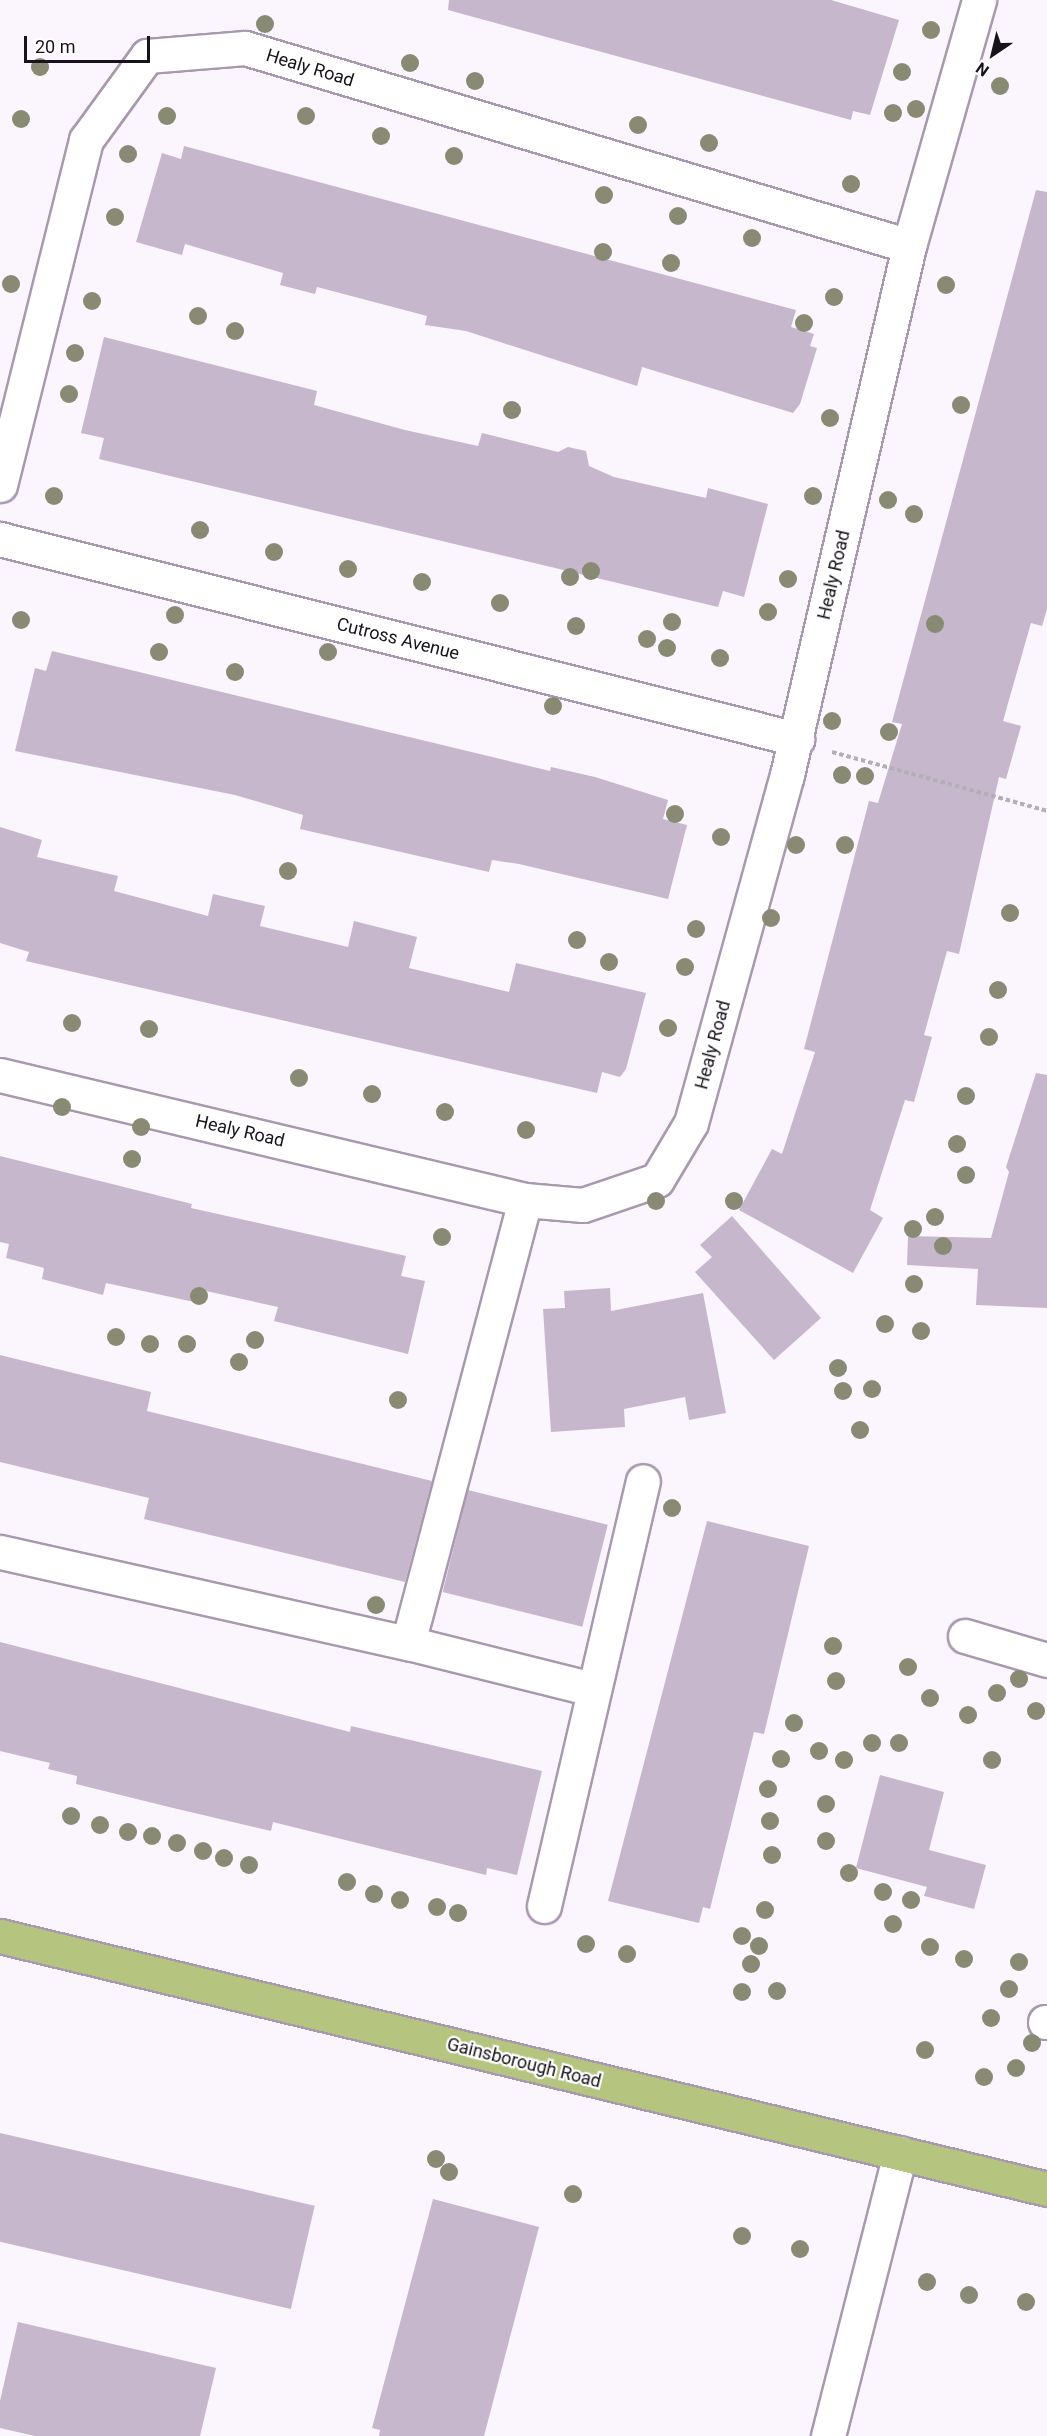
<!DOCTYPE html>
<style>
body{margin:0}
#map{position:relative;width:1047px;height:2436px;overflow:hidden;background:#fbf5fe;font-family:Roboto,sans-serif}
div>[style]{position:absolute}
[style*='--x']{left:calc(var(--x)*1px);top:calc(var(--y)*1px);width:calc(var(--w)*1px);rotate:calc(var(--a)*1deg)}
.building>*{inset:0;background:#c6b7cd;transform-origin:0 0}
.path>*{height:4px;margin-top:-2px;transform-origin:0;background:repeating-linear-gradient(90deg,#b4aeb7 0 4.5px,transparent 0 7.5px)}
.roads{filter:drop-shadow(2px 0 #a899af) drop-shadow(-2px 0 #a899af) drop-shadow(0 2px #a899af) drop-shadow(0 -2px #a899af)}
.minor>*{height:33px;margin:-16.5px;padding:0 16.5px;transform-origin:16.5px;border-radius:16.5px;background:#fff}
.major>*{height:33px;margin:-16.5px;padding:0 16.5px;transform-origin:16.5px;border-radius:16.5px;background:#b5c47f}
.trees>*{width:18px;height:18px;margin:-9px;border-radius:50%;background:#888a74}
span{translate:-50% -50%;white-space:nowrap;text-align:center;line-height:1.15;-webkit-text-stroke:4.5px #fff;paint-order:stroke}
.street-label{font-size:18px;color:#18131b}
.north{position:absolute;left:963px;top:24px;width:60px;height:60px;-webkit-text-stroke:4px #fff;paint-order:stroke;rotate:215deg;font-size:16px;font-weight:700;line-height:24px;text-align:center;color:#18131b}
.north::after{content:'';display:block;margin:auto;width:21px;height:27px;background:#18131b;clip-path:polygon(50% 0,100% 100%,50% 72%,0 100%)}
.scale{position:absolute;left:24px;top:36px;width:126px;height:27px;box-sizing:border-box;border:3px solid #18131b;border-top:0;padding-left:8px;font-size:18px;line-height:21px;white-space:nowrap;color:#18131b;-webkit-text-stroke:4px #fff;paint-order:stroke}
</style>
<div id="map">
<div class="building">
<i style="clip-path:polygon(449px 0,831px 0,899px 20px,870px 115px,853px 111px,851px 120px,448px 10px)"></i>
<i style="clip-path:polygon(184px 146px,796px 310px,791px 327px,814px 334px,810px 346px,817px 348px,800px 404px,793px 413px,642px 367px,637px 386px,466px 331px,425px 325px,427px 316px,317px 287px,315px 294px,280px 285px,283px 273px,185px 244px,182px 255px,136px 242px,162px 153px,181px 159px)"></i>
<i style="clip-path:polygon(1036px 190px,1047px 192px,1047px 609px,1042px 626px,1031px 623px,1003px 721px,1021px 726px,1006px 779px,999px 777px,959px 954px,947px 951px,924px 1035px,932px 1037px,914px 1102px,905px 1100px,870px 1210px,883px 1218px,853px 1273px,739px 1210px,772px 1149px,782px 1154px,815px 1052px,804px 1049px,869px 801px,878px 803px,902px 724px,892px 722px)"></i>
<i style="clip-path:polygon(104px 337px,317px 391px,314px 405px,405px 430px,478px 446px,482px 433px,558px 452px,568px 447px,586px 451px,589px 466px,614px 477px,706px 498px,708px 488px,768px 504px,744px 597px,723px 591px,718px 607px,99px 459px,104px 438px,81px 433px)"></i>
<i style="clip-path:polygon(52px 651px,550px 771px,551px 767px,595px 777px,668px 800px,663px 819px,687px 825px,668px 899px,519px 864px,492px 860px,489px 872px,414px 855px,300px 829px,303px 815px,235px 795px,15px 751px,35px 668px,46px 671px)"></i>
<i style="clip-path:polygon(0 827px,42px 840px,37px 857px,118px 876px,114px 891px,208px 916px,213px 894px,265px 906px,260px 926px,348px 947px,354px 921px,417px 937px,409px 968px,509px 992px,516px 963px,646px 993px,626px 1069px,620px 1077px,602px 1072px,597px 1093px,26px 961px,29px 952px,0 943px)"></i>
<i style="clip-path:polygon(1036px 1073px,1047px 1075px,1047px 1308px,976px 1305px,978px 1269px,907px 1265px,908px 1236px,991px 1238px,1009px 1172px,1006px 1167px)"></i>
<i style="clip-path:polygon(0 1156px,192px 1204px,191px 1208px,406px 1256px,401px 1276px,425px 1281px,408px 1354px,274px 1321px,278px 1307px,197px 1289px,194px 1302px,106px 1283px,103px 1295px,42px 1279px,44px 1268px,6px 1258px,9px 1244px,0 1242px)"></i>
<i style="clip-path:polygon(732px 1216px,821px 1318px,774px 1360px,695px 1272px,712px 1257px,700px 1245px)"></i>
<i style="clip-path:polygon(610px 1288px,611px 1311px,703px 1293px,726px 1413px,689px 1420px,685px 1397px,624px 1409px,625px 1427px,551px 1432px,543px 1309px,565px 1308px,564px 1291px)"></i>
<i style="clip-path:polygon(0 1355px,151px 1392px,147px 1411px,432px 1481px,405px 1582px,144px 1519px,149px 1498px,0 1462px)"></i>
<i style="left:468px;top:1490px;width:144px;height:105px;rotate:14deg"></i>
<i style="clip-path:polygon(707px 1521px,809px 1546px,764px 1734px,754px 1732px,710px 1909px,703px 1907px,699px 1923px,608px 1901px)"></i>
<i style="clip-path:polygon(0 1642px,350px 1732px,351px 1726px,542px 1771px,517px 1875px,487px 1868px,486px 1875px,273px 1822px,271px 1831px,169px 1807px,76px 1784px,77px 1776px,48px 1769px,50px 1763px,0 1751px)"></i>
<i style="clip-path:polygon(880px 1775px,944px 1792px,929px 1850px,986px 1865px,974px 1909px,924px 1896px,927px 1887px,856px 1868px)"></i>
<i style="left:0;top:2133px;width:323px;height:106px;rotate:13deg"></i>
<i style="clip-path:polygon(433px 2199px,539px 2227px,484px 2436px,379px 2436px,380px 2430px,372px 2428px)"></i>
<i style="clip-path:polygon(18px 2322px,216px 2368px,200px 2436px,35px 2436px,0 2428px,0 2401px)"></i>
</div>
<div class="path">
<i style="--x:832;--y:752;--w:223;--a:15.3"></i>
</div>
<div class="roads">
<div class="minor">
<i style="--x:0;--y:485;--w:356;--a:-76"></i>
<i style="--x:86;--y:140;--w:104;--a:-54"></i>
<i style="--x:147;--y:56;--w:98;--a:-4.7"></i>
<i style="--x:245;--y:48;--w:693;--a:16.6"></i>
<i style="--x:0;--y:539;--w:822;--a:14.09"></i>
<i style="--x:0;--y:1075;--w:540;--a:13.39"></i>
<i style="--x:525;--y:1200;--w:58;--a:4.9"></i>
<i style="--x:583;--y:1205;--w:78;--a:-18.7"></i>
<i style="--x:657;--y:1180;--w:66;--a:-59.2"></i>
<i style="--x:691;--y:1123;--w:361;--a:-74.6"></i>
<i style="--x:787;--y:775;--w:543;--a:-77.01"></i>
<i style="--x:909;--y:246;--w:256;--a:-74.1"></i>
<i style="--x:0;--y:1552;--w:418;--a:12.6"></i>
<i style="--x:408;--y:1643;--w:458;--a:-75.2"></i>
<i style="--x:965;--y:1636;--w:85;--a:16.3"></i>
<i style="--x:408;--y:1643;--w:191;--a:14"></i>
<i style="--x:544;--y:1906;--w:436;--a:-76.9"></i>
<i style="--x:1045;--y:2022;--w:2;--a:0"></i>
<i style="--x:828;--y:2436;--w:292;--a:-75.7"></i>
</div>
<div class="major">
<i style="--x:0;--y:1936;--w:1077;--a:13.58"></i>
</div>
</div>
<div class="trees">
<i style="left:265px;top:24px"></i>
<i style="left:931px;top:30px"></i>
<i style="left:410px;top:63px"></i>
<i style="left:40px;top:67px"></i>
<i style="left:902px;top:72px"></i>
<i style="left:475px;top:81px"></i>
<i style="left:1000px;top:86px"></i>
<i style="left:916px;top:109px"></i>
<i style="left:893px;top:113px"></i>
<i style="left:167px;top:116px"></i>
<i style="left:306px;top:116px"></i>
<i style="left:21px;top:119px"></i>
<i style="left:638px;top:125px"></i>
<i style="left:381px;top:136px"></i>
<i style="left:709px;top:143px"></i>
<i style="left:128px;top:154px"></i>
<i style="left:454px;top:156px"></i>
<i style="left:851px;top:184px"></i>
<i style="left:604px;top:195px"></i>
<i style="left:678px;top:216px"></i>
<i style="left:115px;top:217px"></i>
<i style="left:752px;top:238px"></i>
<i style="left:603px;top:252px"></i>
<i style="left:671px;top:263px"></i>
<i style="left:11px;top:284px"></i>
<i style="left:946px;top:285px"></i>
<i style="left:834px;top:297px"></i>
<i style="left:92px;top:301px"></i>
<i style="left:198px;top:316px"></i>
<i style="left:804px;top:323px"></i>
<i style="left:235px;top:331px"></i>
<i style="left:75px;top:353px"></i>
<i style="left:69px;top:394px"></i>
<i style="left:961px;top:405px"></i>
<i style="left:512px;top:410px"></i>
<i style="left:830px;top:418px"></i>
<i style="left:54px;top:496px"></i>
<i style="left:813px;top:496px"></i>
<i style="left:888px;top:500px"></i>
<i style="left:914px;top:514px"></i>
<i style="left:200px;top:530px"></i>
<i style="left:274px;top:552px"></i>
<i style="left:348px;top:569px"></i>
<i style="left:591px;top:571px"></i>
<i style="left:570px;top:577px"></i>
<i style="left:788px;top:579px"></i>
<i style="left:422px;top:582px"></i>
<i style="left:500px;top:603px"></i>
<i style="left:768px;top:612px"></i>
<i style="left:175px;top:615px"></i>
<i style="left:21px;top:620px"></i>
<i style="left:672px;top:622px"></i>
<i style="left:935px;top:624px"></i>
<i style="left:576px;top:626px"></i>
<i style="left:647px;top:639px"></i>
<i style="left:667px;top:648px"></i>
<i style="left:159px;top:652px"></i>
<i style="left:328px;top:652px"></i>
<i style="left:720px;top:658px"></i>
<i style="left:235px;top:672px"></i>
<i style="left:553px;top:706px"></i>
<i style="left:832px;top:721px"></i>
<i style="left:889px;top:732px"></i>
<i style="left:842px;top:775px"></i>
<i style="left:865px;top:776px"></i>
<i style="left:675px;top:814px"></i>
<i style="left:721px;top:837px"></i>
<i style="left:796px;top:845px"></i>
<i style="left:845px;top:845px"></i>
<i style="left:288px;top:871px"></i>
<i style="left:1010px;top:913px"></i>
<i style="left:771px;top:918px"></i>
<i style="left:696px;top:929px"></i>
<i style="left:577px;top:940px"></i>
<i style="left:609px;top:962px"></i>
<i style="left:685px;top:967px"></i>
<i style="left:998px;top:990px"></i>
<i style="left:72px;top:1023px"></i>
<i style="left:668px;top:1028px"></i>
<i style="left:149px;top:1029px"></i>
<i style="left:989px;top:1037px"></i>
<i style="left:299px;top:1078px"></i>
<i style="left:372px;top:1094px"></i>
<i style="left:966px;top:1096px"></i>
<i style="left:62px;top:1107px"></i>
<i style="left:445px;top:1112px"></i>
<i style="left:141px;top:1127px"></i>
<i style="left:526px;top:1130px"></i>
<i style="left:957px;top:1144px"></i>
<i style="left:132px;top:1159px"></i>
<i style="left:966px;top:1175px"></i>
<i style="left:656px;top:1201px"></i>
<i style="left:734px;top:1201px"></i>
<i style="left:935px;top:1217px"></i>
<i style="left:913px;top:1229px"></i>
<i style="left:442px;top:1237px"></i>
<i style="left:943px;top:1246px"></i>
<i style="left:914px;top:1284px"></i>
<i style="left:199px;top:1296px"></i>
<i style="left:885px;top:1324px"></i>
<i style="left:921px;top:1331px"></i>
<i style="left:116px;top:1337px"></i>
<i style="left:255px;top:1340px"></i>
<i style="left:150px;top:1344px"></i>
<i style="left:187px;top:1344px"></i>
<i style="left:239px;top:1362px"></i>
<i style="left:838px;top:1368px"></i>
<i style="left:872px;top:1389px"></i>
<i style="left:843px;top:1391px"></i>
<i style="left:398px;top:1400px"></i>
<i style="left:860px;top:1430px"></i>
<i style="left:672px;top:1508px"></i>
<i style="left:376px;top:1605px"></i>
<i style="left:833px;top:1646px"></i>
<i style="left:908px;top:1667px"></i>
<i style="left:1019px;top:1679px"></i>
<i style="left:836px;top:1681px"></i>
<i style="left:997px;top:1693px"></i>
<i style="left:930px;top:1698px"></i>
<i style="left:1036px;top:1711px"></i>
<i style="left:968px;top:1715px"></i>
<i style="left:794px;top:1723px"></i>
<i style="left:872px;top:1743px"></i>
<i style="left:899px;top:1743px"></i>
<i style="left:819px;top:1751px"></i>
<i style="left:781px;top:1759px"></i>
<i style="left:844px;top:1760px"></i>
<i style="left:992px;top:1760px"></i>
<i style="left:768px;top:1789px"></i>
<i style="left:826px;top:1804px"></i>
<i style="left:71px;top:1816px"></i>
<i style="left:770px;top:1821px"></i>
<i style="left:100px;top:1825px"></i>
<i style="left:128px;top:1832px"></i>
<i style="left:152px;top:1836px"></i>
<i style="left:826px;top:1841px"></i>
<i style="left:177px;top:1843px"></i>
<i style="left:203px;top:1851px"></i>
<i style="left:772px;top:1855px"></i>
<i style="left:224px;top:1858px"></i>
<i style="left:249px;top:1865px"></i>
<i style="left:849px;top:1873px"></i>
<i style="left:347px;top:1882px"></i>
<i style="left:883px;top:1892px"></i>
<i style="left:374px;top:1894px"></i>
<i style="left:400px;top:1900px"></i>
<i style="left:911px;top:1900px"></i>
<i style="left:437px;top:1907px"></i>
<i style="left:765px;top:1910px"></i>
<i style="left:458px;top:1913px"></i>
<i style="left:893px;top:1924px"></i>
<i style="left:742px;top:1936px"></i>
<i style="left:586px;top:1944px"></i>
<i style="left:759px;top:1946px"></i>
<i style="left:930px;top:1947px"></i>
<i style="left:627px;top:1954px"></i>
<i style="left:964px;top:1959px"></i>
<i style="left:1019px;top:1962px"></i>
<i style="left:751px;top:1964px"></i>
<i style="left:1009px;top:1989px"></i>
<i style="left:777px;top:1991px"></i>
<i style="left:742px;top:1992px"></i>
<i style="left:991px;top:2018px"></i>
<i style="left:1032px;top:2043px"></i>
<i style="left:925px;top:2050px"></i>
<i style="left:1016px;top:2068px"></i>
<i style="left:984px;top:2077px"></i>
<i style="left:436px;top:2159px"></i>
<i style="left:449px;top:2172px"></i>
<i style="left:573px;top:2194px"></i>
<i style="left:742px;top:2236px"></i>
<i style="left:800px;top:2249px"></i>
<i style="left:927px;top:2282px"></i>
<i style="left:969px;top:2295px"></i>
<i style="left:1026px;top:2302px"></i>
</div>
<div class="street-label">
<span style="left:310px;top:68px;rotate:17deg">Healy Road</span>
<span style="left:834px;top:575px;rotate:-77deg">Healy Road</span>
<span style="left:398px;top:639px;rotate:14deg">Cutross Avenue</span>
<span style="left:713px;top:1045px;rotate:-75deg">Healy Road</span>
<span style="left:240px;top:1131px;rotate:13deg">Healy Road</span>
<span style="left:524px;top:2063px;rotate:14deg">Gainsborough Road</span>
</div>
<div class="north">N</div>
<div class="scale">20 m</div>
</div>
